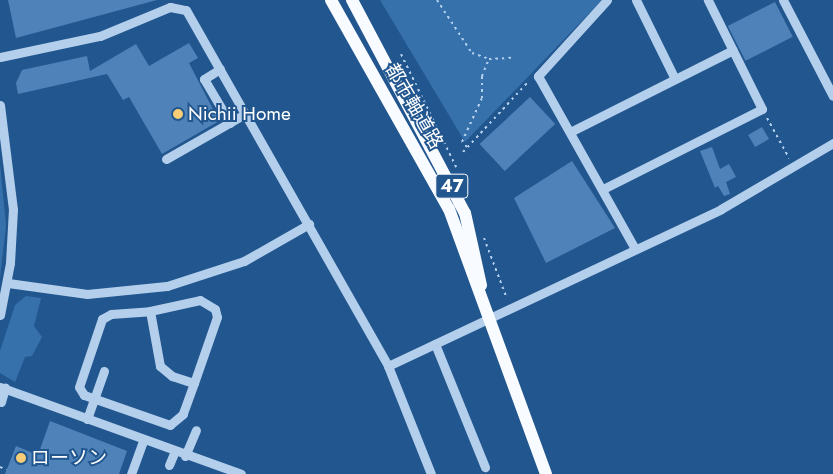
<!DOCTYPE html>
<meta charset="utf-8">
<style>
body{margin:0}
#map{position:relative;width:833px;height:474px;overflow:hidden;background:#22568f;font-family:Jost,"Noto Sans JP",sans-serif}
div>[style]{position:absolute}
[style*='--x']{left:calc(var(--x)*1px);top:calc(var(--y)*1px);width:calc(var(--w)*1px);rotate:calc(var(--a)*1deg)}
.green>*{inset:0;background:#3671ac}
.building>*{inset:0;background:#4f82b8;transform-origin:0 0}
.path>*{height:2px;margin-top:-1px;transform-origin:0;background:repeating-linear-gradient(90deg,#b3cfec 0 2.5px,transparent 0 6.5px)}
.minor>*{height:9px;margin:-4.5px;padding:0 4.5px;transform-origin:4.5px;border-radius:4.5px;background:#b3cfec}
.major>*{height:12px;margin:-6px;padding:0 6px;transform-origin:6px;border-radius:6px;background:#f8fbff}
.dots>*{width:14px;height:14px;translate:-50% -50%;box-sizing:border-box;border:2px solid #22568f;border-radius:50%}
span{translate:-50% -50%;white-space:nowrap;text-align:center;line-height:1.15;-webkit-text-stroke:4px #22568f;paint-order:stroke}
.shield-label span{padding:1px 4px;background:#22568f;border:1px solid;border-radius:4px;-webkit-text-stroke-width:0}
.shield-label{font-size:18px;color:#fff;font-weight:700}
.street-label{font-size:19px;color:#fff}
.poi-label{font-size:19px;color:#fff}
.left{translate:0 -50%;text-align:left}
</style>
<div id="map">
<div class="green">
<i style="clip-path:polygon(380px 0,602px 0,465px 142px)"></i>
<i style="clip-path:polygon(0 164px,6px 225px,0 278px)"></i>
<i style="clip-path:polygon(26px 296px,41px 298px,34px 326px,42px 337px,32px 356px,25px 357px,15px 382px,0 373px,0 351px,15px 305px)"></i>
</div>
<div class="building">
<i style="clip-path:polygon(8px 0,157px 0,16px 38px)"></i>
<i style="left:775px;top:2px;width:39px;height:53px;rotate:63deg"></i>
<i style="clip-path:polygon(189px 43px,198px 58px,189px 63px,219px 121px,162px 154px,129px 97px,123px 100px,107px 74px,18px 94px,16px 83px,22px 70px,87px 56px,90px 71px,136px 44px,149px 66px)"></i>
<i style="left:530px;top:97px;width:37px;height:69px;rotate:47deg"></i>
<i style="left:762px;top:127px;width:14px;height:16px;rotate:60deg"></i>
<i style="clip-path:polygon(712px 147px,720px 169px,729px 164px,736px 177px,726px 182px,730px 194px,724px 196px,718px 186px,715px 188px,700px 151px)"></i>
<i style="clip-path:polygon(572px 161px,615px 228px,546px 263px,514px 198px)"></i>
<i style="clip-path:polygon(50px 421px,127px 451px,119px 474px,5px 474px,16px 446px,38px 455px)"></i>
</div>
<div class="path">
<i style="--x:437;--y:0;--w:64;--a:56.6"></i>
<i style="--x:472;--y:53;--w:18;--a:19"></i>
<i style="--x:489;--y:59;--w:22;--a:-3"></i>
<i style="--x:401;--y:54;--w:126;--a:64"></i>
<i style="--x:767;--y:118;--w:46;--a:61.2"></i>
<i style="--x:467;--y:147;--w:7;--a:-135"></i>
<i style="--x:462;--y:142;--w:48;--a:-65.6"></i>
<i style="--x:482;--y:98;--w:22;--a:-90"></i>
<i style="--x:482;--y:76;--w:18;--a:-68"></i>
<i style="--x:463;--y:152;--w:96;--a:-47.1"></i>
<i style="--x:484;--y:238;--w:65;--a:69.3"></i>
<i style="--x:0;--y:467;--w:7;--a:27"></i>
</div>
<div class="minor">
<i style="--x:607;--y:0;--w:103;--a:132.2"></i>
<i style="--x:538;--y:76;--w:198;--a:60.7"></i>
<i style="--x:636;--y:0;--w:88;--a:63.7"></i>
<i style="--x:783;--y:0;--w:108;--a:62.5"></i>
<i style="--x:0;--y:57;--w:102;--a:-11.9"></i>
<i style="--x:100;--y:36;--w:76;--a:-22.5"></i>
<i style="--x:170;--y:7;--w:16;--a:11"></i>
<i style="--x:186;--y:10;--w:409;--a:60.4"></i>
<i style="--x:388;--y:366;--w:116;--a:68.3"></i>
<i style="--x:220;--y:69;--w:19;--a:148"></i>
<i style="--x:204;--y:79;--w:51;--a:59.4"></i>
<i style="--x:0;--y:105;--w:105;--a:82.9"></i>
<i style="--x:13;--y:209;--w:54;--a:93.2"></i>
<i style="--x:10;--y:263;--w:53;--a:100.9"></i>
<i style="--x:572;--y:131;--w:180;--a:-26.7"></i>
<i style="--x:166;--y:159;--w:91;--a:-29.7"></i>
<i style="--x:603;--y:189;--w:178;--a:-26.7"></i>
<i style="--x:762;--y:109;--w:122;--a:-116.4"></i>
<i style="--x:8;--y:283;--w:80;--a:7.9"></i>
<i style="--x:87;--y:294;--w:80;--a:-5.7"></i>
<i style="--x:167;--y:286;--w:81;--a:-18"></i>
<i style="--x:244;--y:261;--w:75;--a:-29.6"></i>
<i style="--x:150;--y:311;--w:56;--a:79.7"></i>
<i style="--x:160;--y:366;--w:16;--a:40"></i>
<i style="--x:172;--y:376;--w:23;--a:18"></i>
<i style="--x:194;--y:383;--w:33;--a:110"></i>
<i style="--x:183;--y:414;--w:17;--a:140"></i>
<i style="--x:170;--y:425;--w:91;--a:-160.8"></i>
<i style="--x:84;--y:395;--w:9;--a:-122"></i>
<i style="--x:79;--y:387;--w:72;--a:-71.3"></i>
<i style="--x:102;--y:319;--w:10;--a:-29"></i>
<i style="--x:111;--y:314;--w:39;--a:-4"></i>
<i style="--x:150;--y:311;--w:51;--a:-12.4"></i>
<i style="--x:200;--y:300;--w:17;--a:31"></i>
<i style="--x:215;--y:309;--w:8;--a:76"></i>
<i style="--x:217;--y:317;--w:70;--a:109.2"></i>
<i style="--x:435;--y:344;--w:133;--a:67.9"></i>
<i style="--x:388;--y:366;--w:368;--a:-25.2"></i>
<i style="--x:721;--y:209;--w:130;--a:-30.5"></i>
<i style="--x:0;--y:387;--w:256;--a:19.8"></i>
<i style="--x:1;--y:402;--w:15;--a:-74"></i>
<i style="--x:87;--y:419;--w:51;--a:-70.5"></i>
<i style="--x:185;--y:456;--w:28;--a:-67"></i>
<i style="--x:169;--y:465;--w:13;--a:-67"></i>
<i style="--x:131;--y:474;--w:35;--a:-70"></i>
</div>
<div class="major">
<i style="--x:331;--y:0;--w:240;--a:60.6"></i>
<i style="--x:449;--y:209;--w:282;--a:69.9"></i>
<i style="--x:352;--y:0;--w:241;--a:62.1"></i>
<i style="--x:465;--y:213;--w:74;--a:77.5"></i>
</div>
<div class="dots">
<i style="left:178px;top:114px;background:#f8cd75"></i>
<i style="left:21px;top:458px;background:#f8cd75"></i>
</div>
<div class="shield-label">
<span style="left:452px;top:186px">47</span>
</div>
<div class="street-label">
<span style="left:414px;top:106px;rotate:60deg">都市軸道路</span>
</div>
<div class="poi-label">
<span class="left" style="left:188px;top:114px">Nichii Home</span>
<span class="left" style="left:31px;top:458px">ローソン</span>
</div>
</div>
